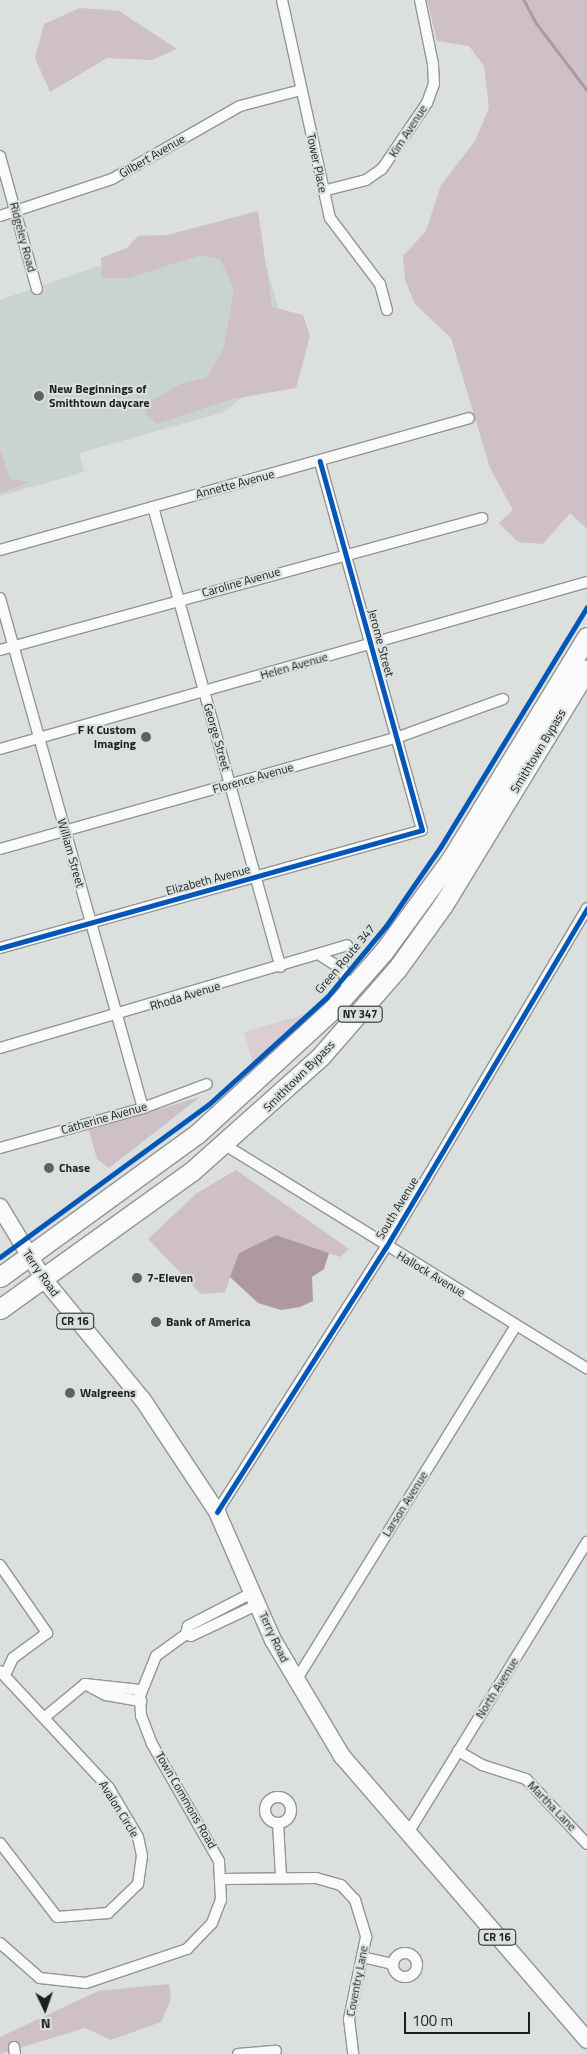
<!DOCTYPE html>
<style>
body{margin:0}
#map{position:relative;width:587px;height:2054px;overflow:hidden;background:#dbdfdd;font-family:"Titillium Web",sans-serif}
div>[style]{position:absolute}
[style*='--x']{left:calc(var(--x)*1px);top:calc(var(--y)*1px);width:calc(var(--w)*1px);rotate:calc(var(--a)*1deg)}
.built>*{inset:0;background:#c9d3cf}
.green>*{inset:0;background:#daced4}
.forest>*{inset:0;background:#cfbfc6}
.water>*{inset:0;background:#ae99a2}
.stream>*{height:2.5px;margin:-1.25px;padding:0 1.25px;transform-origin:1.25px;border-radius:1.25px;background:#ae99a2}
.roads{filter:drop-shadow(1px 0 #939594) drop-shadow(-1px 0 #939594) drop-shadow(0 1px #939594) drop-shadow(0 -1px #939594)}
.street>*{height:10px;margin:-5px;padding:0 5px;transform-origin:5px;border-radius:5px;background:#fafafa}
.street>.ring{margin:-5px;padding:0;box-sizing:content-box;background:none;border:10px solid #fafafa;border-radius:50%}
.primary>*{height:16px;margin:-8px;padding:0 8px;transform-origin:8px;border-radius:8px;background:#fafafa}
.highway>*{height:19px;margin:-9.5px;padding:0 9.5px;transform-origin:9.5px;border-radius:9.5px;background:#fafafa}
.cycleway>*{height:5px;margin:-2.5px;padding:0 2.5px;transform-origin:2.5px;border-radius:2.5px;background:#0057b8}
.dots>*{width:14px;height:14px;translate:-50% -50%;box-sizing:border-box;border:2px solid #dae0de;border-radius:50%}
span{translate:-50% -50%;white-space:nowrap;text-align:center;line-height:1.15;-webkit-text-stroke:4px #dae0de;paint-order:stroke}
.shield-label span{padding:1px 4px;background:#dae0de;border:1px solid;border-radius:4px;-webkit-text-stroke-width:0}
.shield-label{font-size:11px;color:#1d1f1f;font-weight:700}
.street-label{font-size:12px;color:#1d1f1f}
.poi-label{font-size:12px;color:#1d1f1f;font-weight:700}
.left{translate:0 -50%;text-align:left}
.right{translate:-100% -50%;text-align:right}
.north{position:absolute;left:20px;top:1984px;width:50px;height:50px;-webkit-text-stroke:4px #dae0de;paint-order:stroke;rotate:177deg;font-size:14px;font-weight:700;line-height:20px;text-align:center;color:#1d1f1f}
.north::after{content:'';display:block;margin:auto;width:18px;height:22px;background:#1d1f1f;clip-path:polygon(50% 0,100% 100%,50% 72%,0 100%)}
.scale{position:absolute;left:404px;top:2012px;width:126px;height:22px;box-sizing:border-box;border:2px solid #1d1f1f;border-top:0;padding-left:6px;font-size:15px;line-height:18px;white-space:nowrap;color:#1d1f1f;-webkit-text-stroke:4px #dae0de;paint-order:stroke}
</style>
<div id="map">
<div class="built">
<i style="clip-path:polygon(251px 214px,286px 333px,275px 370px,224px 412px,79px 453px,84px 472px,0 496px,0 300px)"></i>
</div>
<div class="green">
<i style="clip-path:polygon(313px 1012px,307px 1021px,254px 1068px,244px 1032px)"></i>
</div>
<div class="forest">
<i style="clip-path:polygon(427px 0,587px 0,587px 529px,570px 513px,543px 544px,518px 542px,499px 523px,513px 510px,490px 468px,451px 338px,415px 304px,405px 280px,403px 256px,426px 231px,441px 185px,475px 141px,489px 108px,484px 66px,469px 46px,437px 41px)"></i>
<i style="clip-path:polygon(80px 8px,119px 11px,177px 49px,152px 60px,107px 58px,50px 92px,35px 58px,44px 24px)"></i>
<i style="clip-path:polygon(258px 211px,272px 307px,303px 315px,310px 336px,296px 388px,232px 399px,157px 424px,145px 414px,151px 401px,183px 383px,207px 377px,224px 348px,234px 289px,220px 259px,201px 255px,129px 278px,102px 278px,101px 258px,127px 248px,138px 236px,167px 235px)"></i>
<i style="clip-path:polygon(0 450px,10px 479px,30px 482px,0 493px)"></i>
<i style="clip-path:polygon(200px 1097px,109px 1168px,97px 1159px,89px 1130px)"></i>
<i style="clip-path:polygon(236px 1170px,349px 1249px,340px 1257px,276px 1235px,239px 1253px,225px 1292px,201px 1294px,148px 1239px,197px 1193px)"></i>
<i style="clip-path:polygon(169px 1984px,171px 1999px,161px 2022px,111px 2040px,85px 2028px,0 2054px,0 2037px,98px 1991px)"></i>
</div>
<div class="water">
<i style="clip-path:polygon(276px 1235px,329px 1253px,324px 1269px,312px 1277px,313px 1301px,300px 1307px,281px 1310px,258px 1303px,230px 1277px,239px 1253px)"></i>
</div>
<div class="stream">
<i style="--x:524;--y:0;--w:27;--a:62"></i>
<i style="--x:537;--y:24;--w:83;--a:52.9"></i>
</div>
<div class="roads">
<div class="street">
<i style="--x:282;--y:0;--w:223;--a:77.6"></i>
<i style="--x:330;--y:218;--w:83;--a:52.9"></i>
<i style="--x:380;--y:284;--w:27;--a:75"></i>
<i style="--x:0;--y:156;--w:138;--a:74.5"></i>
<i style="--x:323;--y:191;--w:44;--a:-14.3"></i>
<i style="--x:366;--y:180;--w:19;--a:-35"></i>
<i style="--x:382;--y:169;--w:80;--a:-55.7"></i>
<i style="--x:427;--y:103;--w:20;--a:-70"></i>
<i style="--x:434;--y:84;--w:20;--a:-93"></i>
<i style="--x:433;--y:64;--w:65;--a:-101.5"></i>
<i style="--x:0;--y:216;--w:118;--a:-18.3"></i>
<i style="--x:112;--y:179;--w:147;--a:-29.7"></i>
<i style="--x:240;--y:106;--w:63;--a:-14.7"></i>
<i style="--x:153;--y:507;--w:477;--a:74.5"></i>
<i style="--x:0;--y:550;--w:487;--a:-15.7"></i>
<i style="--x:0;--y:598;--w:530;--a:74.34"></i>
<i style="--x:0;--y:650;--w:500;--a:-15.3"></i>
<i style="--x:0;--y:749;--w:610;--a:-15.88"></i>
<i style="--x:0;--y:849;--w:411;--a:-15.7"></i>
<i style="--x:396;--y:738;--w:114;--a:-20"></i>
<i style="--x:0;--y:948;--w:438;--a:-15.6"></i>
<i style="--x:422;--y:830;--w:383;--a:-105.5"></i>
<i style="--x:320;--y:955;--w:27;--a:33"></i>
<i style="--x:343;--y:970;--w:24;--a:78"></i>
<i style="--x:0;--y:1048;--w:362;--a:-16.5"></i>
<i style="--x:225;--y:1145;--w:426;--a:31.7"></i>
<i style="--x:0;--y:1148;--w:148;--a:-15.6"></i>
<i style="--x:143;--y:1108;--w:68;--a:-20.6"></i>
<i style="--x:217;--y:1512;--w:314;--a:-57.5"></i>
<i style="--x:386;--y:1247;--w:394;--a:-59.3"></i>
<i style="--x:0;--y:1565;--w:83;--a:55.3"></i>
<i style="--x:47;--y:1633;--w:42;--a:143.7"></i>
<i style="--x:13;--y:1658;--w:17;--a:115"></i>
<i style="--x:186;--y:1634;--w:5;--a:22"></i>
<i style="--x:191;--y:1636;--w:75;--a:-25.2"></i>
<i style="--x:0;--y:1671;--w:160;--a:47"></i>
<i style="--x:109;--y:1788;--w:57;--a:59.4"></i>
<i style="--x:138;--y:1837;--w:19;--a:78"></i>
<i style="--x:142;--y:1856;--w:28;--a:98"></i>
<i style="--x:138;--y:1884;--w:42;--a:136"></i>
<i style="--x:108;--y:1913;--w:51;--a:175.5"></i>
<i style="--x:57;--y:1917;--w:93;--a:-127.6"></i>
<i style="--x:295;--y:1682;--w:419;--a:-58.2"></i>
<i style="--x:85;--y:1684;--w:24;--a:28"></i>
<i style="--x:106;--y:1695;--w:36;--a:10"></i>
<i style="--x:45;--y:1717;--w:52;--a:-39.5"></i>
<i style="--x:85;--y:1684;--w:56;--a:6.1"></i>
<i style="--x:458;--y:1751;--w:28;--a:30"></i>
<i style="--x:482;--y:1765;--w:46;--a:17.7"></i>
<i style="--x:526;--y:1779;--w:89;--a:46.8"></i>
<i class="ring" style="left:265px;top:1797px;width:16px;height:16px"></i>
<i style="--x:278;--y:1823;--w:53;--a:86.8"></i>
<i style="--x:408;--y:1833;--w:342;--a:-58.4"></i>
<i style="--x:223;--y:1879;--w:93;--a:-0.6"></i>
<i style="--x:316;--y:1878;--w:26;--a:16"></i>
<i style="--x:341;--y:1885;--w:21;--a:47"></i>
<i style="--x:355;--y:1900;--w:39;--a:73"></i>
<i style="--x:366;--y:1937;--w:84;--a:101.7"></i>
<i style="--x:349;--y:2019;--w:35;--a:83"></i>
<i style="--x:0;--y:1943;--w:53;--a:41.2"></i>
<i style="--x:40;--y:1978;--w:46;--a:6.2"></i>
<i style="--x:86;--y:1983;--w:107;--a:-18.6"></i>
<i style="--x:187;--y:1949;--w:36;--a:-46"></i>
<i style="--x:212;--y:1923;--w:25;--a:-69"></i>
<i style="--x:221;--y:1900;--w:39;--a:-93"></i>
<i style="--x:219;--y:1861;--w:135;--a:-119.8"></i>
<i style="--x:152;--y:1744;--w:30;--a:-111"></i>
<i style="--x:141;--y:1716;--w:20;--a:-93"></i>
<i style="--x:140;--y:1696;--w:43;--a:-68.2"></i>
<i style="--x:156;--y:1656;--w:37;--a:-36"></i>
<i style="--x:186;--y:1634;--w:8;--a:-76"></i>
<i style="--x:188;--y:1626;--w:74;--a:-27.3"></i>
<i class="ring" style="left:393px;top:1953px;width:14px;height:14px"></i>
<i style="--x:362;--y:1957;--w:31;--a:13"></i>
<i style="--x:14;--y:2047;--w:7;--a:82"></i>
<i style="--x:238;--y:2054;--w:38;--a:-5"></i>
</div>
<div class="primary">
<i style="--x:0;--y:1207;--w:83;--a:58.8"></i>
<i style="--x:43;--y:1278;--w:158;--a:50.7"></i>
<i style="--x:143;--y:1400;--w:134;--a:56.5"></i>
<i style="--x:217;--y:1512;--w:140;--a:66.4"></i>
<i style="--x:273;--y:1640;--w:135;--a:59.3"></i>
<i style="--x:342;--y:1756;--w:375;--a:49.2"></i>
</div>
<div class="highway">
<i style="--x:0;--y:1277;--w:243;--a:-36"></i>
<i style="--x:197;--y:1134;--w:185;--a:-42.6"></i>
<i style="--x:333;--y:1009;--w:77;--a:-48.7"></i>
<i style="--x:384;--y:951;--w:115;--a:-53.8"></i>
<i style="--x:452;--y:858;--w:259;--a:-58.6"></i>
<i style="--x:0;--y:1309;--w:235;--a:-35.7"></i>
<i style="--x:191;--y:1172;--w:174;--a:-41.7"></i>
<i style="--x:321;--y:1056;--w:116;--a:-48.9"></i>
<i style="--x:397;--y:969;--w:79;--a:-54.3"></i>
<i style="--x:443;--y:905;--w:276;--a:-58.6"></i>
</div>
</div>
<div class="cycleway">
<i style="--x:0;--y:948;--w:438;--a:-15.6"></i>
<i style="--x:422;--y:830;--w:383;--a:-105.5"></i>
<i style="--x:0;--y:1257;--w:259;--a:-36.2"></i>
<i style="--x:209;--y:1104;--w:159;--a:-42.2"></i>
<i style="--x:327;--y:997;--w:92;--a:-50.3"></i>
<i style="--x:386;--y:926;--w:97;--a:-55.5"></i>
<i style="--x:441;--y:846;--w:280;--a:-58.6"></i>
<i style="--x:217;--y:1512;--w:314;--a:-57.5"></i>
<i style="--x:386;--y:1247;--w:394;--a:-59.3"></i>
</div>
<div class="dots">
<i style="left:39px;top:396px;background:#606262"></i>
<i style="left:146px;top:737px;background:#606262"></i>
<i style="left:49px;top:1168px;background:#606262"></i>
<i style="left:137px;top:1278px;background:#606262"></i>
<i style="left:156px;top:1322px;background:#606262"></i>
<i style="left:70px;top:1393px;background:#606262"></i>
</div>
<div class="shield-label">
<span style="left:360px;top:1014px">NY 347</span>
<span style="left:75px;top:1321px">CR 16</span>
<span style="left:497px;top:1937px">CR 16</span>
</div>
<div class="street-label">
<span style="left:408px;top:131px;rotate:-57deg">Kim Avenue</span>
<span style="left:152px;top:156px;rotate:-30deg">Gilbert Avenue</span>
<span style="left:317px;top:163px;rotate:78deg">Tower Place</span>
<span style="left:23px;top:237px;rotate:75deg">Ridgeley Road</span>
<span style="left:235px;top:484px;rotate:-15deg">Annette Avenue</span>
<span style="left:241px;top:582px;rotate:-16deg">Caroline Avenue</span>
<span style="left:381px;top:643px;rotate:75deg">Jerome Street</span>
<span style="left:294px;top:666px;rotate:-16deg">Helen Avenue</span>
<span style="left:217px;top:737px;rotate:74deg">George Street</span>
<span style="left:538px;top:751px;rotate:-59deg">Smithtown Bypass</span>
<span style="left:253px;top:778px;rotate:-16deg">Florence Avenue</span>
<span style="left:71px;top:853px;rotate:74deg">William Street</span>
<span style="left:208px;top:880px;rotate:-15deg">Elizabeth Avenue</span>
<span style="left:345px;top:959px;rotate:-50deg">Green Route 347</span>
<span style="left:185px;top:996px;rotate:-17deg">Rhoda Avenue</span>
<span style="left:299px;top:1076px;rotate:-45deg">Smithtown Bypass</span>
<span style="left:104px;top:1118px;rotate:-16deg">Catherine Avenue</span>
<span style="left:397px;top:1208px;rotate:-59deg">South Avenue</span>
<span style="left:41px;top:1273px;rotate:55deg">Terry Road</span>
<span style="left:431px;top:1274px;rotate:31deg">Hallock Avenue</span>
<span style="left:405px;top:1504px;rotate:-58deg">Larson Avenue</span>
<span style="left:274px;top:1637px;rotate:65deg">Terry Road</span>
<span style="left:497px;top:1688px;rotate:-58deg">North Avenue</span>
<span style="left:186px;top:1800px;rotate:60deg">Town Commons Road</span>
<span style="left:552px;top:1806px;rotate:46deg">Martha Lane</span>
<span style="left:119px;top:1809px;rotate:58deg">Avalon Circle</span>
<span style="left:357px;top:1981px;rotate:-79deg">Coventry Lane</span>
</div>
<div class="poi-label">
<span class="left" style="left:49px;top:396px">New Beginnings of<br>Smithtown daycare</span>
<span class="right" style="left:136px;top:737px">F K Custom<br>Imaging</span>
<span class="left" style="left:59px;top:1168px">Chase</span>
<span class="left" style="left:147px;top:1278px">7-Eleven</span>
<span class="left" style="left:166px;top:1322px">Bank of America</span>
<span class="left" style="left:80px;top:1393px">Walgreens</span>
</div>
<div class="north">N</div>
<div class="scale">100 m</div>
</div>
